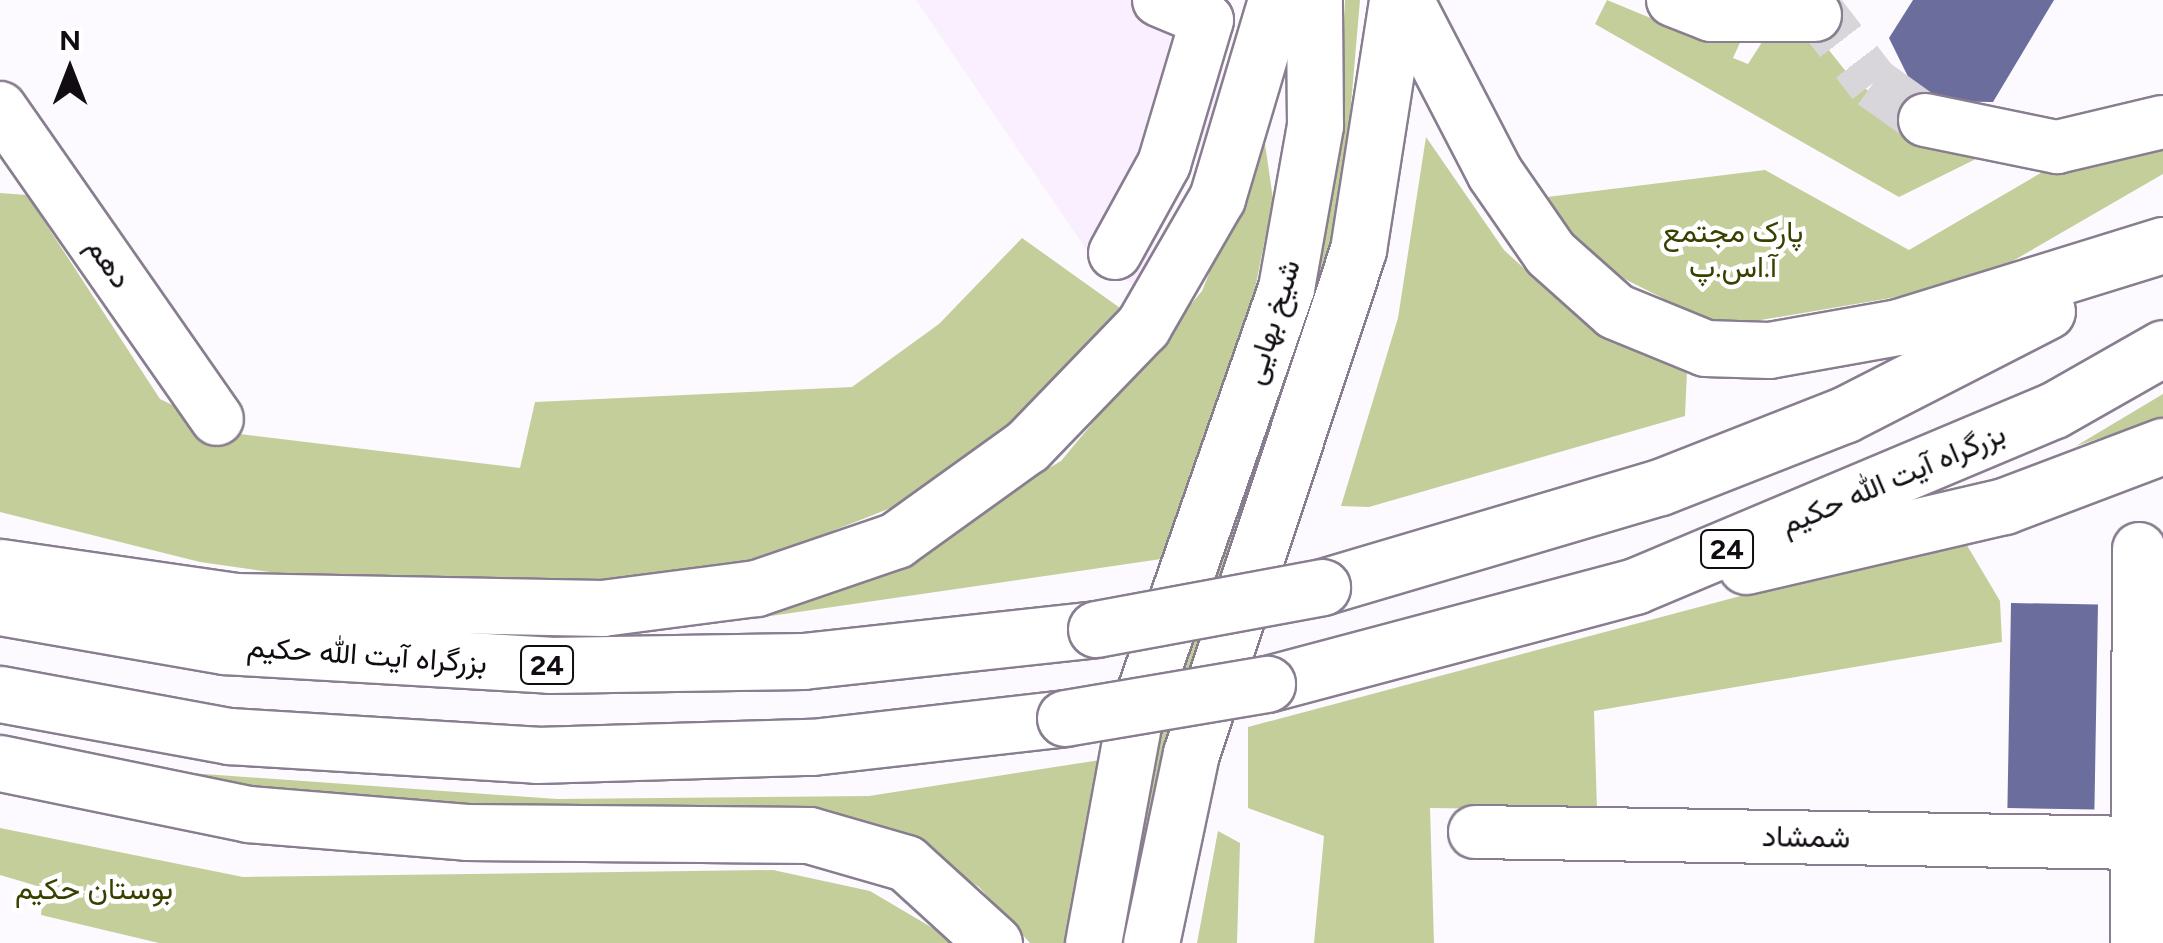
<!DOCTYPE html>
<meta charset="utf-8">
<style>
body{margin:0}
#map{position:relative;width:2163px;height:943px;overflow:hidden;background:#fcfafe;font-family:Figtree,Vazirmatn,sans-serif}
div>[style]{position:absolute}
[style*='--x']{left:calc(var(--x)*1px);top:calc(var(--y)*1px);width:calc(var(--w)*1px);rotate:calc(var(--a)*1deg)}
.built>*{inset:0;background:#f9effe}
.green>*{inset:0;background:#c4ce9a}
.building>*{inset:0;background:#6b6d9d;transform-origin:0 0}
.minor-tunnel>*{height:52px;margin-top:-26px;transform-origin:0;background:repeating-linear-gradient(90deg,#d9d6db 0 52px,transparent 0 78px)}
.roads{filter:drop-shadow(2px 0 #897e8f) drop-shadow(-2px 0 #897e8f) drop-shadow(0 2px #897e8f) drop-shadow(0 -2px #897e8f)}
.minor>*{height:52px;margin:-26px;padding:0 26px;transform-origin:26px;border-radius:26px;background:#fff}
.major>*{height:55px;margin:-27.5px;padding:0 27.5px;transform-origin:27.5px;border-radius:27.5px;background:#fff}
.highway>*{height:55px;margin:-27.5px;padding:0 27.5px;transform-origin:27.5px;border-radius:27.5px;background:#fff}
.bridges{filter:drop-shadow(2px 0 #897e8f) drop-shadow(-2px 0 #897e8f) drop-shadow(0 2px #897e8f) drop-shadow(0 -2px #897e8f)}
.highway-bridge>*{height:55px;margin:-27.5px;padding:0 27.5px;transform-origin:27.5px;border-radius:27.5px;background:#fff}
span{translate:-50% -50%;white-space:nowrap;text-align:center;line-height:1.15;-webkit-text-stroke:9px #fff;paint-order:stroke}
.shield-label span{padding:2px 8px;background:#fff;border:2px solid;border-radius:8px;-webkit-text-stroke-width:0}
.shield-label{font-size:28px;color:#100c12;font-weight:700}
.park-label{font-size:30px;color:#394000}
.street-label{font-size:30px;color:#100c12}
.north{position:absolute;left:20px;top:20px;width:100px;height:100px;-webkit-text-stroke:8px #fff;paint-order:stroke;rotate:0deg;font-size:28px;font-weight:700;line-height:40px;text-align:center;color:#100c12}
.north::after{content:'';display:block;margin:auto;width:35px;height:45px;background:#100c12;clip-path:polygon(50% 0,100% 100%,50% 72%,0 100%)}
</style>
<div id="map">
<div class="built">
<i style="clip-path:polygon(916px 0,1231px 0,1217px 111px,1135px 285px,1099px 268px)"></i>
</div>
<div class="green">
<i style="clip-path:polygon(1345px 0,1360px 0,1342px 209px,1129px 943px,1114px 943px,1147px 775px,1276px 399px,1340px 88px)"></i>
<i style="clip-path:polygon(1607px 0,1687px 33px,1743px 36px,1733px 58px,1748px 64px,1773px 25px,1808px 24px,1852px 79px,1911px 122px,1990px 152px,1899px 197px,1595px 24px)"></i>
<i style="clip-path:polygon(2163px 135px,2163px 174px,1973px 284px,1720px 327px,1591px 262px,1539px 198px,1765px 170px,1909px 250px,2051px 167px)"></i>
<i style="clip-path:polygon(1264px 137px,1273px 199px,1253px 299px,1168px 558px,757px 618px,765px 602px,894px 558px,1061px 461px,1202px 291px)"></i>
<i style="clip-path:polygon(1426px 137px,1504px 250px,1569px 310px,1687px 371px,1685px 416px,1369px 507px,1341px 506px,1398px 318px)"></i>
<i style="clip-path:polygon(0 193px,27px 195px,160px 399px,231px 433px,520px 468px,535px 402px,852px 387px,939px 324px,1022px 238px,1127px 313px,1074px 378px,921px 496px,716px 577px,559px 591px,320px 579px,200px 562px,0 512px)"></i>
<i style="clip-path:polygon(2163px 394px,2163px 418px,2076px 446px)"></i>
<i style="clip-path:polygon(1962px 537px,2000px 601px,2002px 642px,1594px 711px,1597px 810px,1430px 808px,1434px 943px,1314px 943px,1324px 836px,1248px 808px,1248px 727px)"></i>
<i style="clip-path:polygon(1113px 758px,1081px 943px,1030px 943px,979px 887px,931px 858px,185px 795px,190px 773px,557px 799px,869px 796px)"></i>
<i style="clip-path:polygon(0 828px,243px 877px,773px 870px,870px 891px,958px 943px,159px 943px,41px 915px,44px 888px,0 875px)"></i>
<i style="clip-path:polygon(1218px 831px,1240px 843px,1237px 943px,1197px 943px)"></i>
</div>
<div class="building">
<i style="clip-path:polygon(1913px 0,2054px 0,1993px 102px,1920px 101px,1889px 38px)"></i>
<i style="left:2011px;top:603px;width:87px;height:205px;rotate:1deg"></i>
</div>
<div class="minor-tunnel">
<i style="--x:1809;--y:0;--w:105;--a:52.4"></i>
<i style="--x:1873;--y:83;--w:64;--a:35.4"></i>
</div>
<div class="roads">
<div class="minor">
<i style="--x:1673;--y:0;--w:41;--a:21.5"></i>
<i style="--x:1711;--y:15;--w:104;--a:0"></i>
<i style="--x:0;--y:108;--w:379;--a:55.1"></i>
<i style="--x:1925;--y:120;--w:135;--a:11.6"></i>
<i style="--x:2057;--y:147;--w:109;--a:-13.3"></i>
<i style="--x:1115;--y:253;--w:102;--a:-61.2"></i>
<i style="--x:1164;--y:164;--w:150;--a:-73.4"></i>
<i style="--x:1207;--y:20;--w:52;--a:-157.4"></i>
<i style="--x:1475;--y:832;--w:662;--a:0.95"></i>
<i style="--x:2137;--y:943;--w:394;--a:-89.7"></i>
</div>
<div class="major">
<i style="--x:1093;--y:943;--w:222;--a:-79.6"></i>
<i style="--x:1133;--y:725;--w:463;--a:-70.7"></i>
<i style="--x:1286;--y:288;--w:166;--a:-79.9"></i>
<i style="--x:1315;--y:125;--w:125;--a:-90.5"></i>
<i style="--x:1151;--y:943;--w:193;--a:-78.1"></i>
<i style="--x:1191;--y:754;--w:531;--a:-71.67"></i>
<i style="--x:1358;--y:250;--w:253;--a:-81.1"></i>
</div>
<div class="highway">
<i style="--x:1405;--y:0;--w:194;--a:62.6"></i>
<i style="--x:1494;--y:172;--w:98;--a:55.3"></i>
<i style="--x:1550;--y:253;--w:87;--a:41.7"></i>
<i style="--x:1615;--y:311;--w:97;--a:22.3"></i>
<i style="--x:1705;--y:348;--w:64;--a:1.8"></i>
<i style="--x:1769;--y:350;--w:131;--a:-10.1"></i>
<i style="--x:1898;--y:327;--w:277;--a:-17.2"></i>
<i style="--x:1746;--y:566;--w:265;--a:-13.1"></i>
<i style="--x:2004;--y:506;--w:170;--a:-20.7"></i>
<i style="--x:0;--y:567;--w:237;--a:8.2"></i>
<i style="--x:235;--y:601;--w:367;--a:1.1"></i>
<i style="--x:602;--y:608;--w:155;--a:-7.4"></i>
<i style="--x:756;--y:588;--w:148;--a:-18.9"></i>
<i style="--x:896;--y:540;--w:161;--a:-35.7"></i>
<i style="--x:1027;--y:446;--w:167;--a:-46"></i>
<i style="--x:1143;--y:326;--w:148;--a:-60"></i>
<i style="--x:1217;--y:198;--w:207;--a:-73.4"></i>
<i style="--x:1322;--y:587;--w:352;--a:-16.5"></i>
<i style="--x:1660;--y:487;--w:198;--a:-21.4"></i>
<i style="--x:1844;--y:415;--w:228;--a:-27.1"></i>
<i style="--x:0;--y:607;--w:227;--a:9.9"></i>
<i style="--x:224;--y:646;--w:326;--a:3.3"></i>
<i style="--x:549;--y:665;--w:254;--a:-0.9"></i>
<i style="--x:803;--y:661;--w:295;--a:-6.2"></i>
<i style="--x:1267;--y:684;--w:381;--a:-14.9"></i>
<i style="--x:1635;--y:586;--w:454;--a:-22.8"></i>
<i style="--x:2054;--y:410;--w:125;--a:-29.6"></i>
<i style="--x:0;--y:694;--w:233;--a:10.4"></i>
<i style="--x:229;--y:736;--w:308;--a:3.5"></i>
<i style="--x:536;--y:755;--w:276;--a:-1.7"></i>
<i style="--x:812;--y:747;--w:255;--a:-6.5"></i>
<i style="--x:0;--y:763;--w:253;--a:11.6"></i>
<i style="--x:248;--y:814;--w:219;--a:4.7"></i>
<i style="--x:466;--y:832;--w:343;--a:0.5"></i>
<i style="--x:809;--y:835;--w:101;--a:16.1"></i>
<i style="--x:906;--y:863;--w:119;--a:42.3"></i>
</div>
</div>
<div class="bridges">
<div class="highway-bridge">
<i style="--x:1096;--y:629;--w:230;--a:-10.5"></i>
<i style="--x:1065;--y:718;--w:205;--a:-9.6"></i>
</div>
</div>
<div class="shield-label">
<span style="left:1727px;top:549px">24</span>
<span style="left:547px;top:665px">24</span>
</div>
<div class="park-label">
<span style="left:1733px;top:249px">پارک مجتمع<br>آ.اس.پ</span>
<span style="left:94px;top:889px">بوستان حکیم</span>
</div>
<div class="street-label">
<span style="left:109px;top:263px;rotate:55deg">دهم</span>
<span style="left:1272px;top:322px;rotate:-73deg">شیخ بهایی</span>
<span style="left:1893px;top:479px;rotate:-23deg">بزرگراه آیت الله حکیم</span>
<span style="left:367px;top:655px;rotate:4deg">بزرگراه آیت الله حکیم</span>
<span style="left:1806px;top:837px;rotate:1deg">شمشاد</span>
</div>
<div class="north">N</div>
</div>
